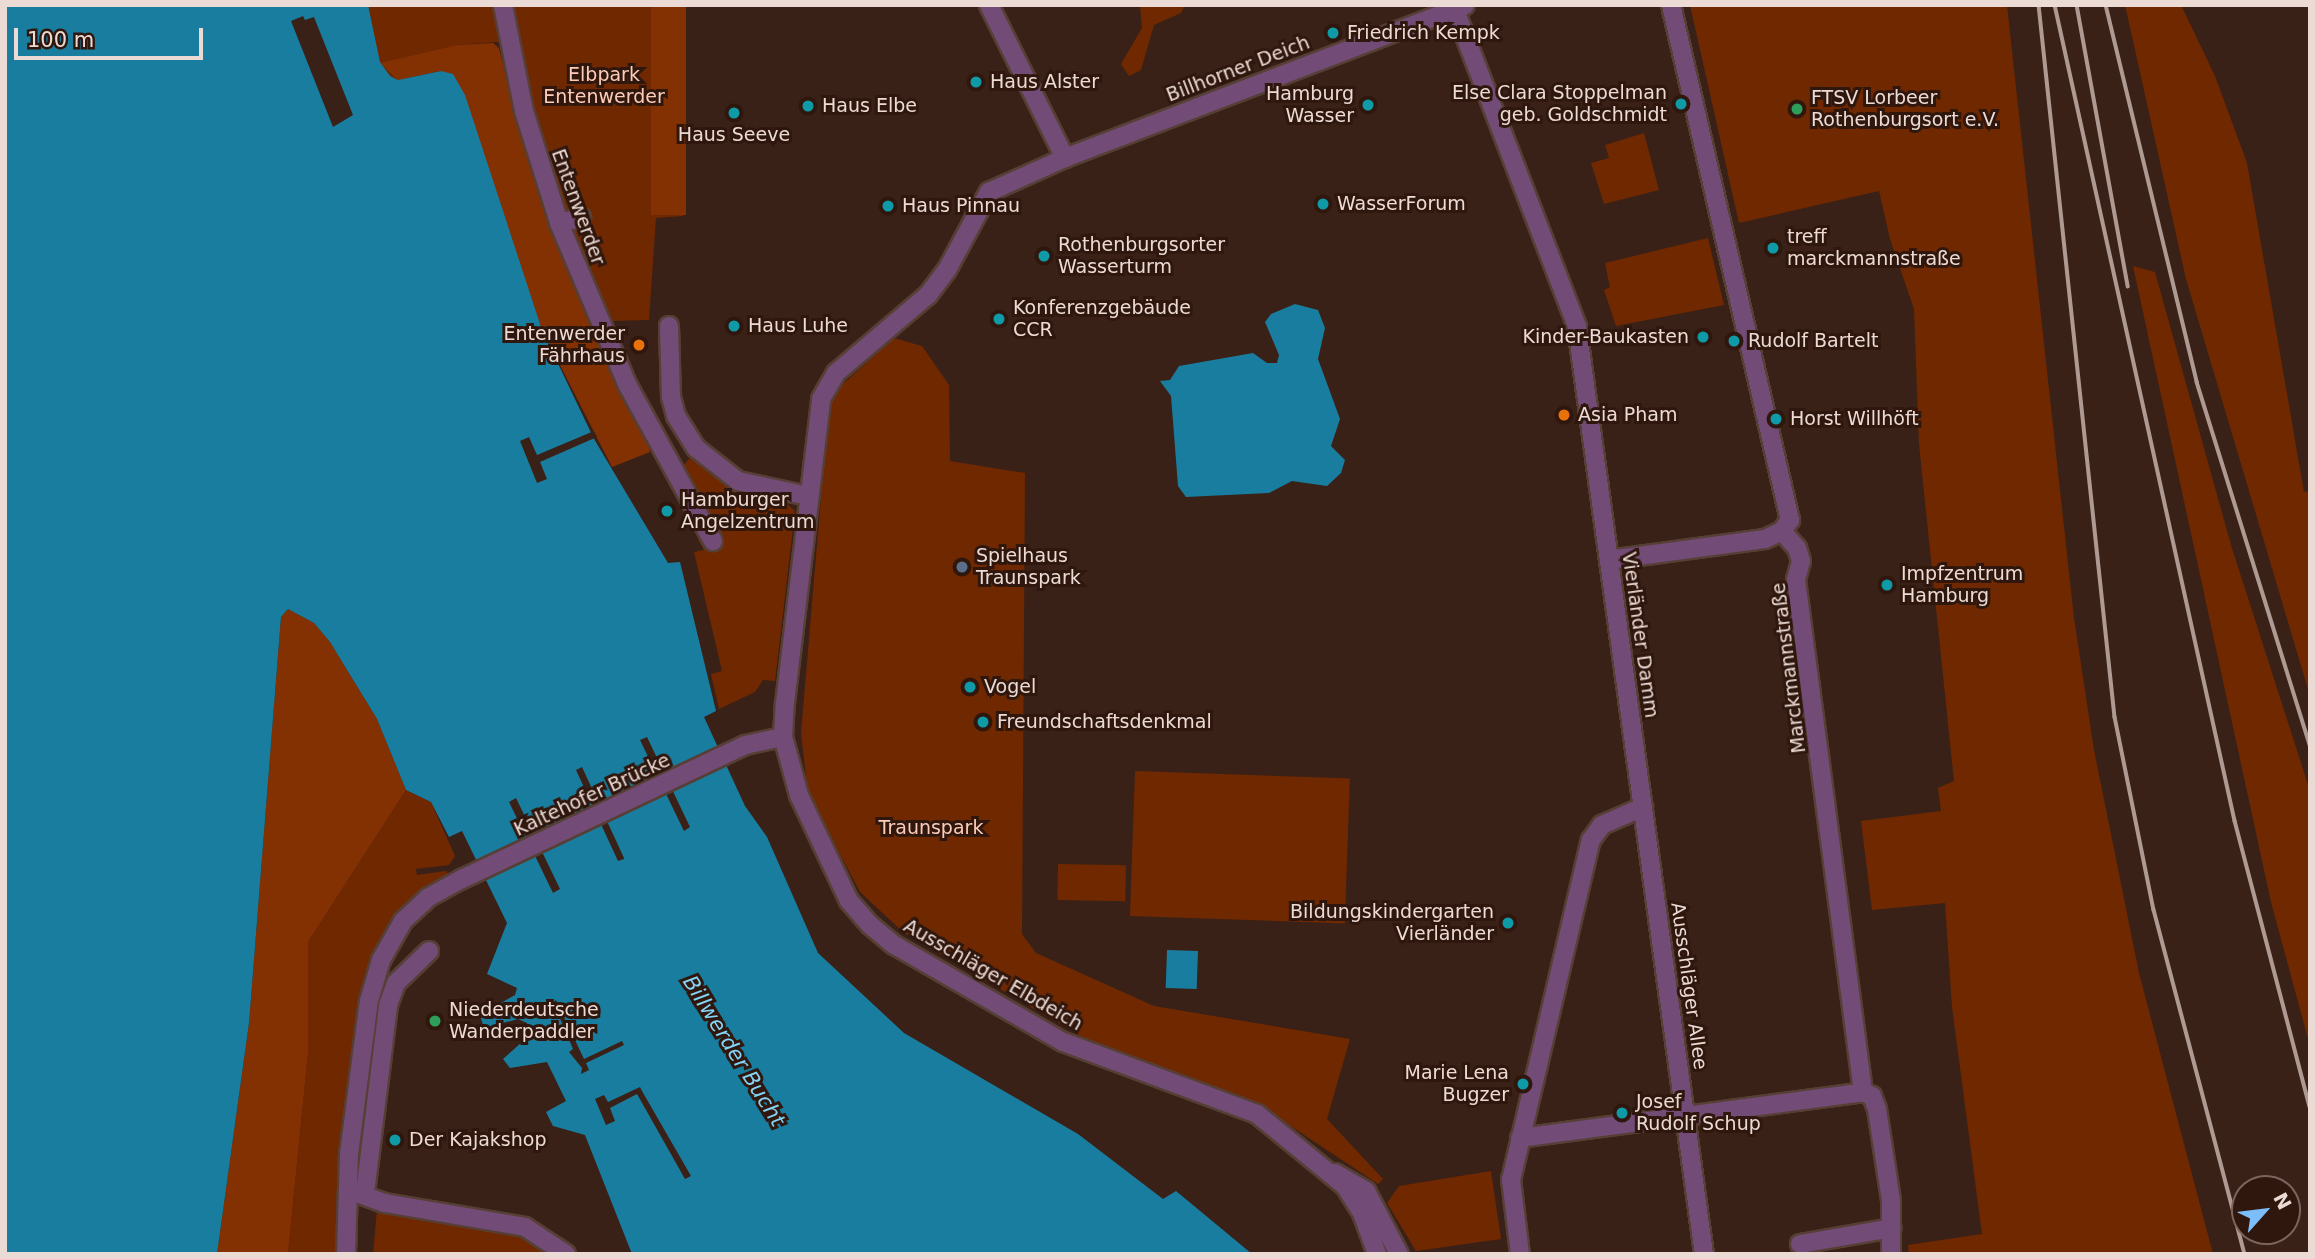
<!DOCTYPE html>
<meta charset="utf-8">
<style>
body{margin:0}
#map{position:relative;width:2315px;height:1259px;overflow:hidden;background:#3a2117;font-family:"DejaVu Sans",sans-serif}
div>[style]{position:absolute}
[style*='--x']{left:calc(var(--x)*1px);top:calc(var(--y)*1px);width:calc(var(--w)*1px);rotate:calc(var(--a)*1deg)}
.green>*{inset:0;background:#702801;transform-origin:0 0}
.forest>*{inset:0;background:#833102;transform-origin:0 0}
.water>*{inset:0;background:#197d9f;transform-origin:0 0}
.pier>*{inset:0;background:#3a2117}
.roads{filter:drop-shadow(2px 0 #563f35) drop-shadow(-2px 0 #563f35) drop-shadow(0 2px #563f35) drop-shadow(0 -2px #563f35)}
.minor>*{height:18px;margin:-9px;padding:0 9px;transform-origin:9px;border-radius:9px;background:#724b77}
.rail>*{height:3.5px;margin:-1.75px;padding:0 1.75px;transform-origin:1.75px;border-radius:1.75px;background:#ae9a92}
.dots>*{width:19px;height:19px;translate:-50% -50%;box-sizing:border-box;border:4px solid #2f170e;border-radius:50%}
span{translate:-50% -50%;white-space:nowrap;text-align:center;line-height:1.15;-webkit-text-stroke:6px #2f170e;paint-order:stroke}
.poi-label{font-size:19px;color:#ecdbd5}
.left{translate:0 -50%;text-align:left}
.right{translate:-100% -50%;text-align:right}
.street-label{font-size:19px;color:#ecdbd5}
.park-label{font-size:19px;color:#fdccb9}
.water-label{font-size:21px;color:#83d4f6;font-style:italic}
.frame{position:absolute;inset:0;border:7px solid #ecdbd5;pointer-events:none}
.north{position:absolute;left:2231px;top:1175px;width:70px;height:70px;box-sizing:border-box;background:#2f170e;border:2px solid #7b655e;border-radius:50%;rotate:62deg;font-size:19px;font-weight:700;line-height:28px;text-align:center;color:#ecdbd5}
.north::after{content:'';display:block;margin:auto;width:24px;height:32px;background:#7cbef9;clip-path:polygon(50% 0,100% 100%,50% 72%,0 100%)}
.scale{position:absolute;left:14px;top:28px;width:189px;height:32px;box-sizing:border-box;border:4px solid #ecdbd5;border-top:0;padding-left:9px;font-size:21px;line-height:24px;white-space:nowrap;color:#ecdbd5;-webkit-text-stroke:5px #2f170e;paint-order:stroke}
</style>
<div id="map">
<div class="green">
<i style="clip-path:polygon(355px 5px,686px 5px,683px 216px,656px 218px,649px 320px,613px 321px,561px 213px,510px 41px,458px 45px,384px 92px)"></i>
<i style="clip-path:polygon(1140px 5px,1185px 5px,1181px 13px,1154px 25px,1141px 70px,1129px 76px,1121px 64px,1142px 28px)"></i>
<i style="clip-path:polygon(1690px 5px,2007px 5px,2074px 618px,2094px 750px,2139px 973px,2213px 1254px,1909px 1254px,1908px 1245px,1982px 1234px,1952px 1007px,1945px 903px,1872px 910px,1861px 821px,1941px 811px,1938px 788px,1954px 781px,1919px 444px,1914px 309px,1890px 239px,1879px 191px,1739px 223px)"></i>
<i style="clip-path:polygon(2125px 5px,2181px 5px,2215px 76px,2247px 163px,2304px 492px,2310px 491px,2310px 696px,2186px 279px)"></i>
<i style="clip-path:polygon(1644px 133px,1659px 190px,1604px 204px,1591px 163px,1609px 158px,1605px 145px)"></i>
<i style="clip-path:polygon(1708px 238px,1724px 305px,1616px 326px,1604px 290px,1610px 287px,1605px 263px)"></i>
<i style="clip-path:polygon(2133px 266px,2155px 272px,2231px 545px,2310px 791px,2310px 1046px,2271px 902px)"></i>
<i style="clip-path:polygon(894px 338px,922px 346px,949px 385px,950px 461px,1025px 473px,1022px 934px,1036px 953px,1154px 1006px,1350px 1039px,1327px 1119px,1383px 1179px,1378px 1184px,1256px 1103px,1084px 1038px,903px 932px,860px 892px,808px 794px,801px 733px,829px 403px,835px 391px)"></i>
<i style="clip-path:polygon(691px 457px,730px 487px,785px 502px,795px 511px,775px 681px,763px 680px,755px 692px,719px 709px,711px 674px,722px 671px,694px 552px,704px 550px,698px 539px,703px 536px,680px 469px)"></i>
<i style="left:1135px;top:771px;width:215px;height:145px;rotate:2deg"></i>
<i style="clip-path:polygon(406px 790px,431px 802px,455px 856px,449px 865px,416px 869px,417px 875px,446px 871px,449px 875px,392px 924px,367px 978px,340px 1254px,288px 1254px,308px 1053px,308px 942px)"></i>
<i style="left:1058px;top:864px;width:68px;height:36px;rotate:1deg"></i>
<i style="clip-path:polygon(1491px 1171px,1501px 1239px,1416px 1251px,1387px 1203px,1399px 1186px)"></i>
<i style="clip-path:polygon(377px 1210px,523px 1236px,552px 1254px,373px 1254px)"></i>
</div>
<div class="forest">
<i style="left:651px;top:5px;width:35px;height:210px"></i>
<i style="clip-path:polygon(493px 43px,499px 48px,525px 151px,590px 317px,646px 438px,650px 452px,612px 467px,542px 330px,441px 71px,398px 80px,380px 63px,458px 45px)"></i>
<i style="clip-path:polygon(288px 609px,314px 623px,330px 642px,377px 719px,406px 790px,308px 942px,308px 1053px,288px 1254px,217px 1254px,249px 1023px,281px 617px)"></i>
</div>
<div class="water">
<i style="clip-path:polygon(evenodd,5px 5px,368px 5px,380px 62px,390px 76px,398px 80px,441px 71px,453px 74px,465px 95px,542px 330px,594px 439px,668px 563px,680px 562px,716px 711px,704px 717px,745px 806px,767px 837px,818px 953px,904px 1033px,1078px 1134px,1163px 1199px,1176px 1191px,1252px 1254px,632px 1254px,585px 1135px,553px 1126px,546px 1112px,566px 1101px,547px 1062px,510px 1068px,503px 1059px,531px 1034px,527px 1023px,518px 1019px,484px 1028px,480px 1015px,515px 995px,517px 988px,487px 974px,507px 923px,462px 831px,449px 837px,431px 802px,406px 790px,377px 719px,330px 642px,314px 623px,288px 609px,281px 617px,249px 1023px,217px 1254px,5px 1254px,5px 5px,647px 737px,690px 827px,684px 831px,640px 740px,647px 737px,5px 5px,582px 767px,624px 858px,624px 859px,618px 861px,576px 770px,582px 767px,5px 5px,516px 798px,560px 889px,553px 893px,509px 802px,516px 798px)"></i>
<i style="clip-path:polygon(1295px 304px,1318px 310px,1325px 328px,1318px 359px,1340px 419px,1331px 446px,1345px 460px,1341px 473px,1327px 486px,1292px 481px,1269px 493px,1186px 497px,1178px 486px,1171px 396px,1160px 381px,1170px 380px,1179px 366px,1253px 353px,1267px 363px,1277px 363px,1279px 355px,1265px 322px,1271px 314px)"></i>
<i style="left:1167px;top:950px;width:31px;height:38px;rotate:2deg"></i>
</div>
<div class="pier">
<i style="clip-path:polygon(303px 16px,305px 20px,314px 17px,353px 115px,333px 127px,291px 21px)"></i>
<i style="clip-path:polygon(594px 431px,597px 437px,540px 462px,547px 479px,537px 483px,520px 441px,529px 437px,537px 455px)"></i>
<i style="clip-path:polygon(556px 1000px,584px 1059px,622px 1041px,624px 1045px,586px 1063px,589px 1070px,581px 1074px,582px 1068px,569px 1052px,573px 1049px,553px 1002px)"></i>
<i style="clip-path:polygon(640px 1087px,642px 1091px,691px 1176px,685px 1179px,637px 1094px,610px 1108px,615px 1121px,606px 1125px,595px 1099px,604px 1095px,608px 1102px)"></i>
</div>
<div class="roads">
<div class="minor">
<i style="--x:503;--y:5;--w:108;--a:78.8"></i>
<i style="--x:524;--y:111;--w:117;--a:72.6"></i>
<i style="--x:559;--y:223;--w:177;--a:67.1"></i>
<i style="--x:628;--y:386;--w:177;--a:61.3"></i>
<i style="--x:989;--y:5;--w:171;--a:63.6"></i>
<i style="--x:1453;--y:5;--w:345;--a:68.9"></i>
<i style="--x:1577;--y:327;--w:936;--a:82.2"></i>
<i style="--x:559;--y:223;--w:23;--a:-13"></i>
<i style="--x:669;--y:326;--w:71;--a:88.4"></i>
<i style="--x:671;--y:397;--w:20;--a:75"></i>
<i style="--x:676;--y:416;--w:38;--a:58"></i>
<i style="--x:696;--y:448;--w:53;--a:38.2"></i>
<i style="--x:738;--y:481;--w:72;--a:12.1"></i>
<i style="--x:1782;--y:531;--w:23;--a:49"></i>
<i style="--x:1797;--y:548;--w:14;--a:73"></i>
<i style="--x:1801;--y:561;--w:20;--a:105"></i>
<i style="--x:1796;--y:580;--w:516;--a:82.54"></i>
<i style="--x:1609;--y:560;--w:157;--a:-7.7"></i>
<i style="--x:1765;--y:539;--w:19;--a:-25"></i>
<i style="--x:1782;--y:531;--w:14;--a:-54"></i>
<i style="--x:1790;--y:520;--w:529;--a:-103.01"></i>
<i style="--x:1863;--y:1092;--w:10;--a:24"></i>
<i style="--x:1872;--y:1096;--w:14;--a:69"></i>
<i style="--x:1877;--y:1109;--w:93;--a:81.3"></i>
<i style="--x:1891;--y:1201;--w:53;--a:90"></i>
<i style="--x:1520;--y:1138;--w:346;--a:-7.6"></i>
<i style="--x:1335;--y:1173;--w:36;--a:30"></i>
<i style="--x:1366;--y:1191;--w:71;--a:62.4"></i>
<i style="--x:354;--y:1192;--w:33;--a:20"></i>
<i style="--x:385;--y:1203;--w:142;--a:9.7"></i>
<i style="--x:525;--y:1227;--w:49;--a:33.4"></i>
<i style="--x:365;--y:1193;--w:189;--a:-83"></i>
<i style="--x:388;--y:1005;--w:23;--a:-70"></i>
<i style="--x:396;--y:983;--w:46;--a:-44.1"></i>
<i style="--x:1800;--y:1244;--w:93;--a:-9.9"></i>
<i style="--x:346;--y:1254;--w:100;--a:-88.3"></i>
<i style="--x:349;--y:1154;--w:154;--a:-82.6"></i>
<i style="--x:369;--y:1001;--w:43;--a:-73.7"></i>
<i style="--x:381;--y:960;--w:45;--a:-60.6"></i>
<i style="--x:403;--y:921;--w:35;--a:-43"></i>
<i style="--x:429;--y:897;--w:38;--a:-29"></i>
<i style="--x:462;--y:879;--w:313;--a:-25.3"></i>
<i style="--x:745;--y:745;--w:39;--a:-12"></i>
<i style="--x:1377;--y:1254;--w:44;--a:-110.1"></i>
<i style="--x:1362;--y:1213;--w:32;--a:-122"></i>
<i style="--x:1345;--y:1186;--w:114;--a:-140.7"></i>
<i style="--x:1257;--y:1114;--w:207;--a:-159.6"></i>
<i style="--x:1063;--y:1042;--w:195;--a:-150.1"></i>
<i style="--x:894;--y:945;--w:31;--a:-140"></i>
<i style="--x:870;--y:925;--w:32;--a:-131"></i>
<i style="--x:849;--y:901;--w:117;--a:-115.3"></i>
<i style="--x:799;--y:795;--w:60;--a:-105.4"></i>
<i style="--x:783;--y:737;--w:34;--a:-87"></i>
<i style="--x:785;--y:703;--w:306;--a:-83.2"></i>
<i style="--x:821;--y:399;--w:30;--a:-60"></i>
<i style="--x:836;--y:373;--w:121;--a:-40.3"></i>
<i style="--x:928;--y:295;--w:31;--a:-53"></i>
<i style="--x:947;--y:270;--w:89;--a:-61.7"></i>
<i style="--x:989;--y:192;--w:83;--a:-24.1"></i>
<i style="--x:1065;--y:158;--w:428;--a:-20.9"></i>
<i style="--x:1520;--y:1254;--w:75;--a:-96.9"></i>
<i style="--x:1511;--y:1180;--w:349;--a:-76.8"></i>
<i style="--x:1591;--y:840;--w:19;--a:-54"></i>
<i style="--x:1602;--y:825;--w:45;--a:-23.7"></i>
</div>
</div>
<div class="rail">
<i style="--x:2039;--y:5;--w:716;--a:83.91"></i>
<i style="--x:2115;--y:717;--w:197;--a:78.6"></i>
<i style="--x:2154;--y:910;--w:356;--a:75.2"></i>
<i style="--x:2055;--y:5;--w:836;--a:77.56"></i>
<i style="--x:2235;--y:821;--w:295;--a:75.3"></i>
<i style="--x:2077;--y:5;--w:286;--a:79.7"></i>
<i style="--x:2106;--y:5;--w:388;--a:76.4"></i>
<i style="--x:2197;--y:382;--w:380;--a:72.7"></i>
</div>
<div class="dots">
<i style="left:1333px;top:33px;background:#0f9aa8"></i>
<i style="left:976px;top:82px;background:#0f9aa8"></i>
<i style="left:1681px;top:104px;background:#0f9aa8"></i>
<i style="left:1368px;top:105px;background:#0f9aa8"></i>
<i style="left:808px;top:106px;background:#0f9aa8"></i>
<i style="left:1797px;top:109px;background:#2e9e5b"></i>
<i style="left:734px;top:113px;background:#0f9aa8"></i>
<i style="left:1323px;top:204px;background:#0f9aa8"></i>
<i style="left:888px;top:206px;background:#0f9aa8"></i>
<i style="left:1773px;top:248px;background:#0f9aa8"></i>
<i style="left:1044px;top:256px;background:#0f9aa8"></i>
<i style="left:999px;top:319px;background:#0f9aa8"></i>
<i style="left:734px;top:326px;background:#0f9aa8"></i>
<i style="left:1703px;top:337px;background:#0f9aa8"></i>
<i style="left:1734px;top:341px;background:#0f9aa8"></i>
<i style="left:639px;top:345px;background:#e8710a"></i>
<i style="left:1564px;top:415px;background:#e8710a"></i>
<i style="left:1776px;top:419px;background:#0f9aa8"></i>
<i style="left:667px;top:511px;background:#0f9aa8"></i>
<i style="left:962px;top:567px;background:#5c6f8a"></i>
<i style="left:1887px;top:585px;background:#0f9aa8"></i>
<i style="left:970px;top:687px;background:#0f9aa8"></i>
<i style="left:983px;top:722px;background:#0f9aa8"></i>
<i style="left:1508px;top:923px;background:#0f9aa8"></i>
<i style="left:435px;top:1021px;background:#2e9e5b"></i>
<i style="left:1523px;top:1084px;background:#0f9aa8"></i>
<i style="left:1622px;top:1113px;background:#0f9aa8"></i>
<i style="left:395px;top:1140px;background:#0f9aa8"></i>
</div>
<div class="poi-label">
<span class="left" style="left:1347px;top:33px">Friedrich Kempk</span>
<span class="left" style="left:990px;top:82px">Haus Alster</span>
<span class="right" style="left:1667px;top:104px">Else Clara Stoppelman<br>geb. Goldschmidt</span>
<span class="right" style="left:1354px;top:105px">Hamburg<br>Wasser</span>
<span class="left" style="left:1811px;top:109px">FTSV Lorbeer<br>Rothenburgsort e.V.</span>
<span class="left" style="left:822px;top:106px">Haus Elbe</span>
<span style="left:734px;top:135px">Haus Seeve</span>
<span class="left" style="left:1337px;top:204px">WasserForum</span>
<span class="left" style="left:902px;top:206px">Haus Pinnau</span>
<span class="left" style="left:1787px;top:248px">treff<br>marckmannstraße</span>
<span class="left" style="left:1058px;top:256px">Rothenburgsorter<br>Wasserturm</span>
<span class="left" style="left:1013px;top:319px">Konferenzgebäude<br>CCR</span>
<span class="left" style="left:748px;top:326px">Haus Luhe</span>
<span class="right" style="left:625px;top:345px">Entenwerder<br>Fährhaus</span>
<span class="right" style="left:1689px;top:337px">Kinder-Baukasten</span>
<span class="left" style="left:1748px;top:341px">Rudolf Bartelt</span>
<span class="left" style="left:1578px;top:415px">Asia Pham</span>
<span class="left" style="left:1790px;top:419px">Horst Willhöft</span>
<span class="left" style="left:681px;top:511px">Hamburger<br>Angelzentrum</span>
<span class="left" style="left:976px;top:567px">Spielhaus<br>Traunspark</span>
<span class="left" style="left:1901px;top:585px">Impfzentrum<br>Hamburg</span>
<span class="left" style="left:984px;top:687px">Vogel</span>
<span class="left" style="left:997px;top:722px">Freundschaftsdenkmal</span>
<span class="right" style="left:1494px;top:923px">Bildungskindergarten<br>Vierländer</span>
<span class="left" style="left:449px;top:1021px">Niederdeutsche<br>Wanderpaddler</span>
<span class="right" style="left:1509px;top:1084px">Marie Lena<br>Bugzer</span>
<span class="left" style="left:1636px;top:1113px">Josef<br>Rudolf Schup</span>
<span class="left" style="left:409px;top:1140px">Der Kajakshop</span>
</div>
<div class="street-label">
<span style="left:1238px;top:69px;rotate:-21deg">Billhorner Deich</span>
<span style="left:578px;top:207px;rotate:70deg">Entenwerder</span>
<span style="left:1640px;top:635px;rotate:82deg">Vierländer Damm</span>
<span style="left:1789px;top:668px;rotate:-97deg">Marckmannstraße</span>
<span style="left:592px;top:795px;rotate:-25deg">Kaltehofer Brücke</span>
<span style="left:993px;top:975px;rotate:30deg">Ausschläger Elbdeich</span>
<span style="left:1689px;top:986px;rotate:82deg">Ausschläger Allee</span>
</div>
<div class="park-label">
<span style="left:604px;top:86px">Elbpark<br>Entenwerder</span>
<span style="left:931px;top:828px">Traunspark</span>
</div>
<div class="water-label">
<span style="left:734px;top:1051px;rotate:58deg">Billwerder Bucht</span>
</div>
<div class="frame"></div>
<div class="north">N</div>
<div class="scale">100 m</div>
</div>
